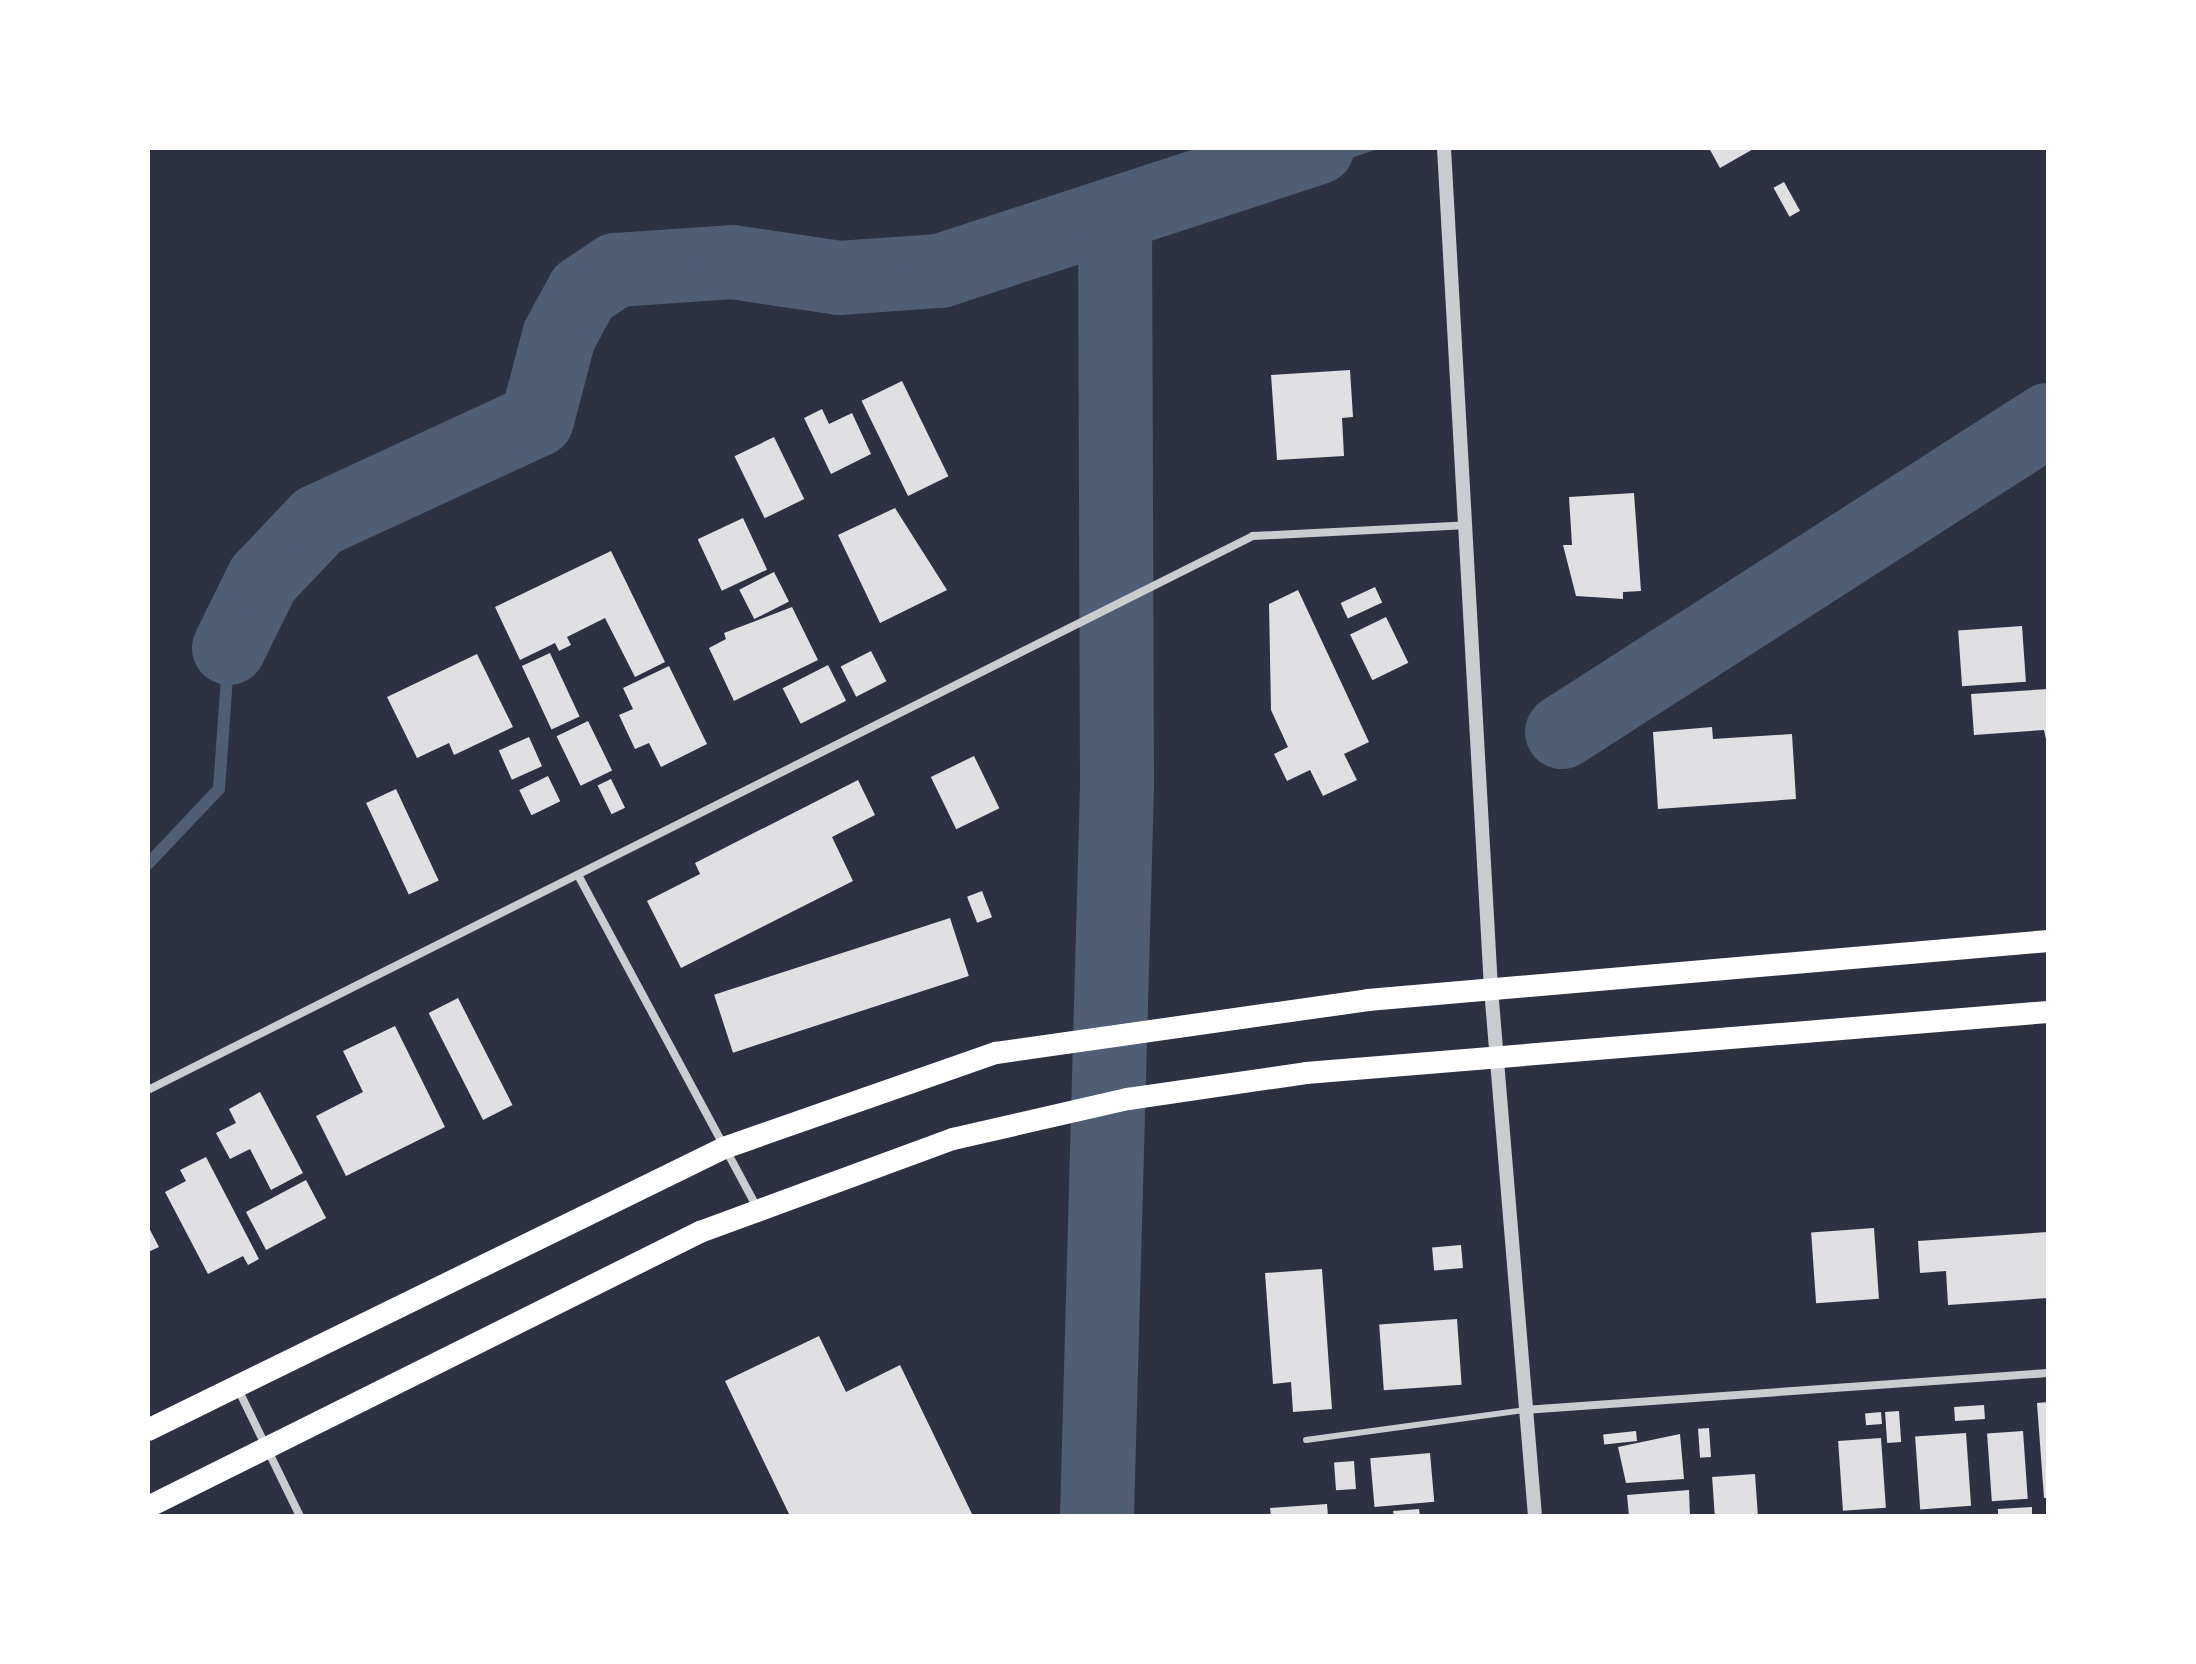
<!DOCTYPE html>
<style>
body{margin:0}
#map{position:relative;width:2196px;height:1664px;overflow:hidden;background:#2d3142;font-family:Figtree,sans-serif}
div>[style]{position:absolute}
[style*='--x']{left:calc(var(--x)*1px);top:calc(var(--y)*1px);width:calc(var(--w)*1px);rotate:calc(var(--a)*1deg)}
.water>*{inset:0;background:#4f5d75}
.stream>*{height:12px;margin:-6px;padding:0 6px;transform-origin:6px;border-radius:6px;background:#4f5d75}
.river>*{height:74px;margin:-37px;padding:0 37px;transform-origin:37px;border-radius:37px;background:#4f5d75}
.building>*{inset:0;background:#e0e0e3;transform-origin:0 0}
.service>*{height:6px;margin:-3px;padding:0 3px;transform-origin:3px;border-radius:3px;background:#caccd0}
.minor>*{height:8px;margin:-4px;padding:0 4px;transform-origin:4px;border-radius:4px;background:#caccd0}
.tertiary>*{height:14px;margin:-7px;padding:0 7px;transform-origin:7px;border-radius:7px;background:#caccd0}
.trunk>*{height:22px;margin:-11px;padding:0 11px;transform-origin:11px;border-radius:11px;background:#fff}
span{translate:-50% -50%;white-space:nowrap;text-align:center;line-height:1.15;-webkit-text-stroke:8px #fff;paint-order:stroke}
.frame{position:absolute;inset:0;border:150px solid #fff;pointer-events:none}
</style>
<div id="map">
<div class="water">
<i style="clip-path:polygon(1237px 148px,1380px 148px,1091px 249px,1093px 195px)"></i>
</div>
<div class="stream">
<i style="--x:148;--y:864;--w:103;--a:-46.6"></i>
<i style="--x:219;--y:789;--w:141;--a:-85.9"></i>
</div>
<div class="river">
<i style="--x:229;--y:648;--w:77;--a:-63.8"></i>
<i style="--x:263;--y:579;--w:80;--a:-46.5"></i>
<i style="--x:318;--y:521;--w:241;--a:-24.8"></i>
<i style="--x:537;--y:420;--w:87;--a:-75.3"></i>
<i style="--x:559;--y:336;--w:50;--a:-61.4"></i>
<i style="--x:583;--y:292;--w:40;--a:-34"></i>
<i style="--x:616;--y:270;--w:116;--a:-3.9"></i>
<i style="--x:732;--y:262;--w:108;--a:8.5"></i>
<i style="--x:839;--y:278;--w:101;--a:-4"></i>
<i style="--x:940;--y:271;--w:397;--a:-18.1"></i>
<i style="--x:1562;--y:732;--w:578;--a:-32.7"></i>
<i style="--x:1097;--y:1516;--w:729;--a:-88.43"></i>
<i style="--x:1117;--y:787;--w:571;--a:-90.2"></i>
</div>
<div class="building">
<i style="clip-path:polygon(1709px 148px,1755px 148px,1720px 168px)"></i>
<i style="left:1784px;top:182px;width:33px;height:12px;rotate:61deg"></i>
<i style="clip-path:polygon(1350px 370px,1353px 417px,1342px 418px,1344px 456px,1277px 460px,1271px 375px)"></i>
<i style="left:902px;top:381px;width:106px;height:45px;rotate:64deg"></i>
<i style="clip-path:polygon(822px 409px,829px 424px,852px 413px,871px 454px,831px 474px,804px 418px)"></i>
<i style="left:774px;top:437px;width:69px;height:44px;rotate:64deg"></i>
<i style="clip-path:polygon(1634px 493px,1641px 591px,1623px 592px,1623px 599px,1576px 596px,1563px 545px,1572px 545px,1569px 497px)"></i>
<i style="clip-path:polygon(895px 508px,947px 590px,880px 623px,838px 535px)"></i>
<i style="left:743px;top:518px;width:57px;height:50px;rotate:65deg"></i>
<i style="clip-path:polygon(611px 551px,665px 662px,635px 677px,605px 618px,567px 637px,571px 645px,559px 651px,555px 643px,520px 660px,495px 607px)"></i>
<i style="left:774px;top:572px;width:33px;height:39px;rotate:63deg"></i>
<i style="left:1375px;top:587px;width:17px;height:38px;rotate:65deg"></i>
<i style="clip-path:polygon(1298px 590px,1369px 742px,1344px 754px,1357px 780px,1323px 796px,1310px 770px,1287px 781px,1274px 754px,1288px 747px,1271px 710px,1269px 604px)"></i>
<i style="clip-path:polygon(792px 607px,818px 660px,734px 701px,709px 648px,726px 639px,724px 633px)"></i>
<i style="left:1386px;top:617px;width:51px;height:40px;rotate:64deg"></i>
<i style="left:2022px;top:626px;width:56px;height:64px;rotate:86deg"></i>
<i style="left:871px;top:651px;width:34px;height:34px;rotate:63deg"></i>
<i style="left:550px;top:653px;width:70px;height:31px;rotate:65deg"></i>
<i style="clip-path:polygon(477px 654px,513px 727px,454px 755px,449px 743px,417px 758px,387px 697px)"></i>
<i style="left:828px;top:665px;width:40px;height:51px;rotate:63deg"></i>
<i style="clip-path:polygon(669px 666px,707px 744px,661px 767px,649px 743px,635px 749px,619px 715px,633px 709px,623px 688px)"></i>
<i style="clip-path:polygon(2048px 689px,2048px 748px,2044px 730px,1974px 735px,1971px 694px)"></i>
<i style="left:588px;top:721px;width:55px;height:35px;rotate:64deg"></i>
<i style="clip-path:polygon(1712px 727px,1713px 739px,1792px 734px,1796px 799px,1658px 809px,1653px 732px)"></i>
<i style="left:529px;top:737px;width:32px;height:33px;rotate:66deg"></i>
<i style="left:974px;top:756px;width:58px;height:48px;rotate:64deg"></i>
<i style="left:548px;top:776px;width:28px;height:32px;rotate:64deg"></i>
<i style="left:611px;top:779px;width:32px;height:15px;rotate:64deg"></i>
<i style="clip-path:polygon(858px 780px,875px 815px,832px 837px,853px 881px,681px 968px,647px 901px,700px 874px,695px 863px)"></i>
<i style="left:396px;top:789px;width:101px;height:33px;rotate:65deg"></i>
<i style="left:982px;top:891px;width:28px;height:16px;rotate:69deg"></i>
<i style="left:950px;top:918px;width:61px;height:248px;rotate:72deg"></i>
<i style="left:458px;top:998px;width:120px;height:33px;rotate:63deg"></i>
<i style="clip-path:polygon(395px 1026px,445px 1127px,346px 1176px,316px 1116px,363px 1092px,343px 1051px)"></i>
<i style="clip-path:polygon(260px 1092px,303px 1173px,271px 1190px,250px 1149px,230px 1159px,216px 1133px,236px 1123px,229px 1109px)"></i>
<i style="clip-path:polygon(206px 1157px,259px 1259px,248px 1265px,243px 1256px,208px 1274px,165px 1192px,186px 1181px,180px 1170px)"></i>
<i style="left:306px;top:1180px;width:43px;height:68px;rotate:62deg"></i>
<i style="clip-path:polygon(148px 1226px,159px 1247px,148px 1252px)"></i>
<i style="left:1874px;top:1228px;width:71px;height:63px;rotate:86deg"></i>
<i style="clip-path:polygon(2048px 1232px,2048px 1298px,1948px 1305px,1946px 1271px,1920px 1273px,1918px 1241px)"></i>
<i style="left:1461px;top:1245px;width:23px;height:29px;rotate:85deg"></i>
<i style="clip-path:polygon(1322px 1269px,1332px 1409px,1293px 1412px,1291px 1382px,1273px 1384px,1265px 1273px)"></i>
<i style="left:1457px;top:1319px;width:66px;height:78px;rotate:86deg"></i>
<i style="clip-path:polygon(819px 1336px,846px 1392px,900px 1365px,973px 1516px,790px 1516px,725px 1381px)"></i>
<i style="clip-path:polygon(2048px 1402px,2048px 1498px,2044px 1498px,2037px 1403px)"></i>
<i style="left:1984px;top:1405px;width:14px;height:30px;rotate:86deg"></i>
<i style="left:1899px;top:1411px;width:31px;height:14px;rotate:86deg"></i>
<i style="left:1881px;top:1412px;width:12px;height:16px;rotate:85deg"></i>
<i style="left:1709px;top:1428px;width:29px;height:11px;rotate:86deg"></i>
<i style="left:1636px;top:1431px;width:10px;height:33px;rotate:84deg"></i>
<i style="left:2023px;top:1431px;width:68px;height:36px;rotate:86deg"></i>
<i style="left:1966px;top:1433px;width:73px;height:51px;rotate:86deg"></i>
<i style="clip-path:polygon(1680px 1434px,1684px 1479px,1626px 1483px,1618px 1447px)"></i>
<i style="left:1881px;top:1438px;width:70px;height:43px;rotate:86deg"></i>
<i style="left:1430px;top:1453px;width:49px;height:60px;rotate:85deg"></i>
<i style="left:1354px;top:1461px;width:28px;height:20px;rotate:86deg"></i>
<i style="left:1755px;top:1474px;width:42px;height:43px;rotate:86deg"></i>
<i style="clip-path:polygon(1689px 1490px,1690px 1516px,1629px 1516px,1627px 1495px)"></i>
<i style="clip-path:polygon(1327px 1504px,1328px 1516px,1271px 1516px,1270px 1508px)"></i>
<i style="clip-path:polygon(2032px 1507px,2032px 1516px,1998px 1516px,1998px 1509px)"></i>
<i style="clip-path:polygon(1419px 1509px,1420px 1516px,1394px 1516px,1393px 1511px)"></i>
</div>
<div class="service">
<i style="--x:1306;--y:1440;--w:220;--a:-7.8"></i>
</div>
<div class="minor">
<i style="--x:578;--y:875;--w:378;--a:61.7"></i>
<i style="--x:148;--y:1090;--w:1236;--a:-26.63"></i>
<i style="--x:1253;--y:536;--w:215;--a:-2.9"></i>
<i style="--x:237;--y:1387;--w:144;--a:64"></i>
<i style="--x:1524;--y:1410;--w:525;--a:-4.04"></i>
</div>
<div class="tertiary">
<i style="--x:1444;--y:148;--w:842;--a:86.8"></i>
<i style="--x:1491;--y:989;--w:529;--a:85.23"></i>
</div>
<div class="trunk">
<i style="--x:148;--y:1430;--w:641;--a:-26.09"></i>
<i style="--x:724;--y:1148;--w:288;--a:-19.3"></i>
<i style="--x:996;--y:1053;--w:376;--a:-8.1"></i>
<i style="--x:1368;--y:1000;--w:683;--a:-4.96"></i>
<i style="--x:148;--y:1507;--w:617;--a:-26.48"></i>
<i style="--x:700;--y:1232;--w:270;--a:-20.2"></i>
<i style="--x:953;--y:1139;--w:180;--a:-12.9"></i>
<i style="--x:1128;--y:1099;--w:180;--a:-8.3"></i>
<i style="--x:1306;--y:1073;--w:745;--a:-4.7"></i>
</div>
<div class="frame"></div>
</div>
